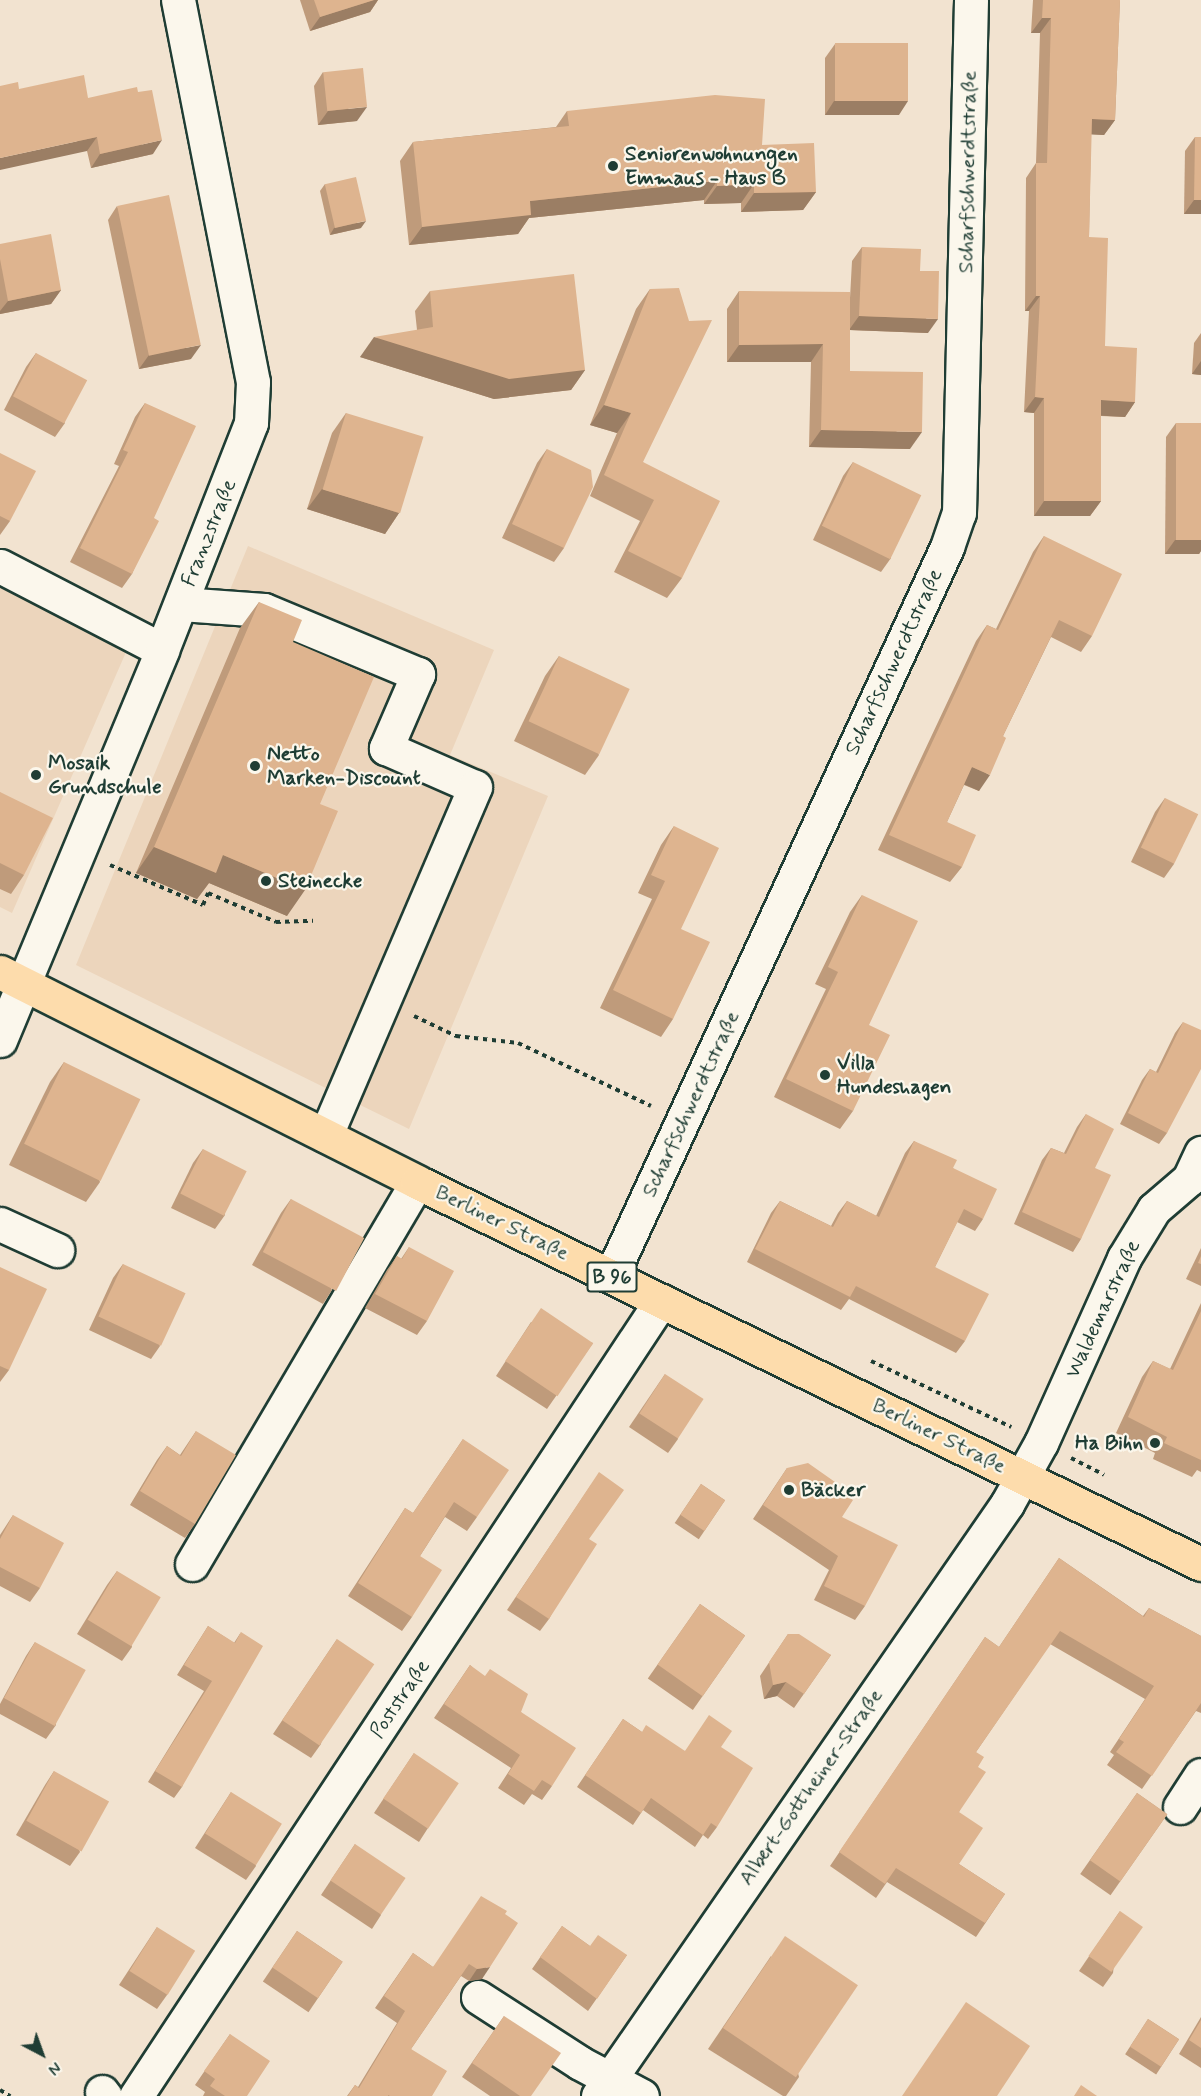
<!DOCTYPE html>
<meta charset="utf-8">
<style>
body{margin:0}
#map{position:relative;width:1201px;height:2096px;overflow:hidden;background:#f2e3d0;font-family:Mynerve,sans-serif}
div>[style]{position:absolute}
[style*='--x']{left:calc(var(--x)*1px);top:calc(var(--y)*1px);width:calc(var(--w)*1px);rotate:calc(var(--a)*1deg)}
.built>*{inset:0;background:#ecd5bc}
.path>*{height:4px;margin-top:-2px;transform-origin:0;background:repeating-linear-gradient(90deg,#1f3d34 0 4.5px,transparent 0 9px)}
.roads{filter:drop-shadow(2px 0 #1f3d34) drop-shadow(-2px 0 #1f3d34) drop-shadow(0 2px #1f3d34) drop-shadow(0 -2px #1f3d34)}
.minor>*{height:33px;margin:-16.5px;padding:0 16.5px;transform-origin:16.5px;border-radius:16.5px;background:#fbf7ec}
.major>*{height:33px;margin:-16.5px;padding:0 16.5px;transform-origin:16.5px;border-radius:16.5px;background:#fddcac}
.wall>*{inset:0;background:#bf9b7b;transform-origin:0 0}
.shaded-wall>*{inset:0;background:#9b7e64}
.building>*{inset:0;background:#deb48f;transform-origin:0 0}
.dots>*{width:16px;height:16px;translate:-50% -50%;box-sizing:border-box;border:3px solid #fbf7ec;border-radius:50%}
span{translate:-50% -50%;white-space:nowrap;text-align:center;line-height:1.15;-webkit-text-stroke:4.5px #fbf7ec;paint-order:stroke}
.shield-label span{padding:2px 4px;background:#fbf7ec;border:2px solid;border-radius:4px;-webkit-text-stroke-width:0}
.shield-label{font-size:20px;color:#1f3d34;font-weight:700}
.poi-label{font-size:21px;color:#1f3d34;font-weight:700}
.left{translate:0 -50%;text-align:left}
.right{translate:-100% -50%;text-align:right}
.street-label{font-size:21px;color:#1f3d34}
.north{position:absolute;left:12px;top:2024px;width:60px;height:60px;-webkit-text-stroke:4px #fbf7ec;paint-order:stroke;rotate:139deg;font-size:16px;font-weight:700;line-height:24px;text-align:center;color:#1f3d34}
.north::after{content:'';display:block;margin:auto;width:21px;height:27px;background:#1f3d34;clip-path:polygon(50% 0,100% 100%,50% 72%,0 100%)}
</style>
<div id="map">
<div class="built">
<i style="clip-path:polygon(248px 546px,494px 650px,450px 755px,548px 796px,409px 1129px,76px 965px)"></i>
<i style="clip-path:polygon(0 576px,130px 643px,12px 913px,0 907px)"></i>
</div>
<div class="path">
<i style="--x:110;--y:865;--w:101;--a:23.3"></i>
<i style="--x:203;--y:905;--w:13;--a:-67"></i>
<i style="--x:208;--y:893;--w:74;--a:23.1"></i>
<i style="--x:276;--y:922;--w:37;--a:-2"></i>
<i style="--x:414;--y:1016;--w:47;--a:25.5"></i>
<i style="--x:456;--y:1036;--w:62;--a:6.4"></i>
<i style="--x:518;--y:1043;--w:147;--a:25.3"></i>
<i style="--x:871;--y:1361;--w:155;--a:25.2"></i>
<i style="--x:1071;--y:1458;--w:37;--a:27"></i>
<i style="--x:0;--y:2090;--w:12;--a:31"></i>
</div>
<div class="roads">
<div class="minor">
<i style="--x:0;--y:566;--w:182;--a:27.4"></i>
<i style="--x:181;--y:604;--w:83;--a:4.1"></i>
<i style="--x:264;--y:610;--w:167;--a:22.6"></i>
<i style="--x:418;--y:674;--w:81;--a:113.4"></i>
<i style="--x:386;--y:748;--w:97;--a:23.7"></i>
<i style="--x:475;--y:787;--w:379;--a:113.2"></i>
<i style="--x:0;--y:1040;--w:422;--a:-67.4"></i>
<i style="--x:162;--y:650;--w:244;--a:-68.6"></i>
<i style="--x:251;--y:423;--w:41;--a:-87.2"></i>
<i style="--x:253;--y:382;--w:389;--a:-101.1"></i>
<i style="--x:0;--y:1224;--w:63;--a:24.5"></i>
<i style="--x:611;--y:1276;--w:803;--a:-65.25"></i>
<i style="--x:947;--y:547;--w:36;--a:-71"></i>
<i style="--x:959;--y:513;--w:513;--a:-88.66"></i>
<i style="--x:192;--y:1564;--w:443;--a:-59.5"></i>
<i style="--x:1180;--y:1807;--w:38;--a:-57"></i>
<i style="--x:478;--y:1997;--w:121;--a:32.9"></i>
<i style="--x:580;--y:2063;--w:70;--a:28"></i>
<i style="--x:102;--y:2092;--w:5;--a:53"></i>
<i style="--x:136;--y:2096;--w:953;--a:-56.56"></i>
<i style="--x:598;--y:2096;--w:720;--a:-55.36"></i>
<i style="--x:1007;--y:1504;--w:70;--a:-60.9"></i>
<i style="--x:1041;--y:1443;--w:203;--a:-65.8"></i>
<i style="--x:1124;--y:1258;--w:57;--a:-58.5"></i>
<i style="--x:1154;--y:1209;--w:46;--a:-40.6"></i>
<i style="--x:1189;--y:1179;--w:29;--a:-65"></i>
</div>
<div class="major">
<i style="--x:0;--y:972;--w:467;--a:26.7"></i>
<i style="--x:417;--y:1182;--w:872;--a:25.98"></i>
</div>
</div>
<div class="wall">
<i style="clip-path:polygon(300px 0,378px 0,370px 12px,310px 31px)"></i>
<i style="clip-path:polygon(1033px 0,1120px 0,1115px 120px,1104px 135px,1091px 134px,1089px 237px,1105px 346px,1135px 402px,1125px 417px,1101px 416px,1101px 501px,1090px 516px,1034px 516px,1034px 413px,1024px 412px,1029px 311px,1025px 311px,1026px 178px,1036px 163px,1040px 33px,1031px 33px)"></i>
<i style="clip-path:polygon(835px 44px,899px 115px,825px 115px,825px 58px)"></i>
<i style="clip-path:polygon(323px 72px,357px 121px,318px 125px,314px 86px)"></i>
<i style="clip-path:polygon(19px 89px,88px 98px,153px 154px,91px 168px,87px 151px)"></i>
<i style="clip-path:polygon(567px 111px,762px 145px,816px 192px,803px 210px,741px 212px,741px 203px,704px 204px,704px 200px,529px 218px,518px 234px,409px 245px,400px 161px,413px 142px,556px 127px)"></i>
<i style="clip-path:polygon(1195px 137px,1201px 137px,1201px 214px,1184px 214px,1185px 151px)"></i>
<i style="clip-path:polygon(325px 184px,361px 228px,330px 235px,320px 191px)"></i>
<i style="clip-path:polygon(117px 206px,191px 359px,139px 369px,108px 220px)"></i>
<i style="clip-path:polygon(0 244px,61px 290px,51px 304px,0 314px)"></i>
<i style="clip-path:polygon(862px 247px,920px 271px,928px 333px,850px 330px,850px 371px,910px 449px,809px 447px,811px 362px,727px 362px,727px 309px,739px 291px,850px 298px,852px 261px)"></i>
<i style="clip-path:polygon(650px 289px,643px 462px,682px 578px,667px 598px,614px 572px,640px 521px,590px 496px,617px 433px,590px 425px,636px 309px)"></i>
<i style="clip-path:polygon(430px 291px,585px 370px,571px 390px,494px 399px,360px 357px,417px 330px,415px 311px)"></i>
<i style="clip-path:polygon(1201px 333px,1201px 375px,1192px 374px,1194px 343px)"></i>
<i style="clip-path:polygon(36px 353px,65px 423px,55px 437px,4px 410px,26px 367px)"></i>
<i style="clip-path:polygon(145px 403px,154px 518px,132px 574px,122px 588px,70px 562px,119px 466px,114px 464px,135px 417px)"></i>
<i style="clip-path:polygon(346px 413px,399px 513px,385px 534px,307px 509px,332px 433px)"></i>
<i style="clip-path:polygon(1176px 423px,1201px 423px,1201px 551px,1199px 554px,1165px 554px,1166px 437px)"></i>
<i style="clip-path:polygon(547px 449px,564px 548px,554px 562px,502px 538px,537px 463px)"></i>
<i style="clip-path:polygon(0 453px,10px 521px,0 535px)"></i>
<i style="clip-path:polygon(853px 462px,891px 558px,881px 572px,813px 540px,843px 476px)"></i>
<i style="clip-path:polygon(1044px 536px,1092px 636px,1081px 652px,1051px 637px,1003px 736px,979px 791px,964px 785px,947px 822px,962px 867px,950px 882px,878px 850px,976px 641px,987px 625px,996px 629px,1033px 552px)"></i>
<i style="clip-path:polygon(259px 602px,293px 642px,320px 804px,287px 916px,209px 883px,197px 899px,136px 873px,240px 628px)"></i>
<i style="clip-path:polygon(559px 656px,599px 755px,585px 775px,514px 741px,545px 676px)"></i>
<i style="clip-path:polygon(0 792px,24px 875px,11px 894px,0 889px)"></i>
<i style="clip-path:polygon(1165px 798px,1174px 864px,1164px 878px,1131px 862px,1155px 812px)"></i>
<i style="clip-path:polygon(674px 826px,681px 929px,673px 1019px,661px 1037px,600px 1008px,652px 899px,638px 893px,661px 845px)"></i>
<i style="clip-path:polygon(862px 895px,869px 1025px,853px 1111px,840px 1129px,774px 1097px,826px 989px,815px 984px,850px 912px)"></i>
<i style="clip-path:polygon(1183px 1022px,1167px 1133px,1159px 1144px,1120px 1124px,1142px 1080px,1150px 1069px,1156px 1072px,1175px 1033px)"></i>
<i style="clip-path:polygon(64px 1062px,100px 1182px,86px 1202px,9px 1165px,50px 1082px)"></i>
<i style="clip-path:polygon(1086px 1114px,1095px 1168px,1081px 1239px,1073px 1252px,1014px 1224px,1042px 1160px,1051px 1148px,1064px 1153px,1077px 1127px)"></i>
<i style="clip-path:polygon(914px 1141px,953px 1168px,983px 1219px,975px 1231px,957px 1222px,935px 1267px,965px 1341px,956px 1353px,849px 1299px,841px 1310px,747px 1262px,771px 1213px,780px 1201px,831px 1226px,838px 1213px,847px 1201px,876px 1216px,905px 1153px)"></i>
<i style="clip-path:polygon(203px 1149px,225px 1215px,215px 1229px,171px 1208px,193px 1163px)"></i>
<i style="clip-path:polygon(291px 1199px,332px 1290px,323px 1304px,252px 1265px,281px 1213px)"></i>
<i style="clip-path:polygon(409px 1247px,427px 1321px,417px 1335px,365px 1308px,387px 1270px,397px 1256px,401px 1259px)"></i>
<i style="clip-path:polygon(1201px 1248px,1201px 1286px,1186px 1279px)"></i>
<i style="clip-path:polygon(123px 1264px,160px 1346px,151px 1359px,89px 1330px,113px 1278px)"></i>
<i style="clip-path:polygon(0 1267px,9px 1370px,0 1382px)"></i>
<i style="clip-path:polygon(1201px 1303px,1201px 1472px,1197px 1470px,1192px 1477px,1153px 1459px,1155px 1453px,1116px 1433px,1142px 1377px,1153px 1361px,1170px 1369px)"></i>
<i style="clip-path:polygon(531px 1322px,593px 1343px,547px 1409px,496px 1376px)"></i>
<i style="clip-path:polygon(665px 1374px,678px 1439px,668px 1453px,629px 1427px)"></i>
<i style="clip-path:polygon(196px 1431px,195px 1524px,185px 1538px,130px 1505px,157px 1460px,167px 1446px,180px 1455px)"></i>
<i style="clip-path:polygon(463px 1439px,477px 1517px,467px 1531px,445px 1517px,420px 1556px,412px 1617px,402px 1631px,348px 1596px,405px 1508px,413px 1513px)"></i>
<i style="clip-path:polygon(787px 1468px,842px 1517px,865px 1606px,855px 1620px,814px 1600px,829px 1570px,753px 1519px)"></i>
<i style="left:701px;top:1484px;width:29px;height:47px;rotate:34deg"></i>
<i style="clip-path:polygon(591px 1485px,589px 1539px,549px 1619px,540px 1631px,507px 1610px)"></i>
<i style="clip-path:polygon(13px 1515px,40px 1588px,30px 1602px,0 1586px,0 1535px)"></i>
<i style="clip-path:polygon(1059px 1558px,1143px 1616px,1149px 1608px,1201px 1636px,1201px 1713px,1196px 1711px,1142px 1789px,1107px 1765px,1114px 1755px,1110px 1752px,1145px 1699px,1050px 1644px,976px 1752px,978px 1767px,959px 1812px,959px 1864px,1005px 1894px,976px 1937px,887px 1882px,876px 1898px,830px 1866px,985px 1637px,999px 1647px)"></i>
<i style="clip-path:polygon(117px 1571px,132px 1647px,122px 1661px,77px 1634px,107px 1585px)"></i>
<i style="left:700px;top:1604px;width:55px;height:91px;rotate:35deg"></i>
<i style="clip-path:polygon(208px 1626px,234px 1643px,241px 1632px,182px 1787px,174px 1798px,148px 1782px,204px 1691px,177px 1675px)"></i>
<i style="clip-path:polygon(788px 1634px,831px 1655px,794px 1708px,777px 1696px,764px 1699px,760px 1676px)"></i>
<i style="clip-path:polygon(337px 1639px,321px 1744px,311px 1758px,273px 1734px)"></i>
<i style="clip-path:polygon(35px 1642px,56px 1725px,46px 1739px,0 1714px,0 1704px,26px 1656px)"></i>
<i style="clip-path:polygon(470px 1665px,521px 1712px,552px 1786px,542px 1800px,532px 1794px,524px 1805px,498px 1788px,511px 1768px,434px 1718px)"></i>
<i style="clip-path:polygon(623px 1719px,642px 1732px,684px 1751px,721px 1747px,717px 1827px,708px 1839px,703px 1835px,695px 1847px,643px 1810px,633px 1825px,577px 1787px)"></i>
<i style="clip-path:polygon(414px 1753px,428px 1828px,419px 1842px,374px 1813px)"></i>
<i style="clip-path:polygon(54px 1771px,80px 1852px,70px 1866px,16px 1835px,45px 1785px)"></i>
<i style="clip-path:polygon(231px 1792px,256px 1866px,246px 1880px,195px 1848px)"></i>
<i style="left:1137px;top:1793px;width:37px;height:99px;rotate:35deg"></i>
<i style="clip-path:polygon(355px 1844px,381px 1915px,372px 1929px,321px 1895px)"></i>
<i style="clip-path:polygon(1120px 1911px,1113px 1973px,1103px 1987px,1079px 1971px)"></i>
<i style="clip-path:polygon(505px 1914px,482px 1979px,469px 1981px,461px 1976px,411px 2049px,432px 2096px,347px 2096px,355px 2085px,358px 2087px,397px 2023px,375px 2008px,413px 1953px,433px 1967px)"></i>
<i style="clip-path:polygon(562px 1926px,590px 1946px,627px 1955px,588px 2011px,532px 1969px)"></i>
<i style="clip-path:polygon(157px 1927px,167px 1995px,157px 2009px,119px 1985px)"></i>
<i style="left:297px;top:1931px;width:55px;height:61px;rotate:34deg"></i>
<i style="clip-path:polygon(771px 1956px,799px 2077px,786px 2096px,783px 2096px,708px 2049px)"></i>
<i style="clip-path:polygon(504px 2016px,531px 2096px,490px 2096px,462px 2077px)"></i>
<i style="clip-path:polygon(1201px 2017px,1201px 2068px,1179px 2054px)"></i>
<i style="left:1148px;top:2019px;width:37px;height:42px;rotate:33deg"></i>
<i style="clip-path:polygon(230px 2034px,247px 2096px,203px 2096px,205px 2092px,195px 2085px)"></i>
</div>
<div class="shaded-wall">
<i style="clip-path:polygon(374px 0,378px 0,370px 12px,310px 31px,320px 17px)"></i>
<i style="clip-path:polygon(1042px 18px,1051px 18px,1040px 33px,1031px 33px)"></i>
<i style="clip-path:polygon(834px 101px,908px 101px,899px 115px,825px 115px)"></i>
<i style="clip-path:polygon(367px 107px,357px 121px,318px 125px,328px 111px)"></i>
<i style="clip-path:polygon(1092px 119px,1115px 120px,1104px 135px,1081px 134px)"></i>
<i style="clip-path:polygon(97px 137px,87px 151px,0 170px,0 158px)"></i>
<i style="clip-path:polygon(162px 140px,153px 154px,91px 168px,100px 154px)"></i>
<i style="clip-path:polygon(717px 181px,704px 200px,529px 218px,518px 234px,409px 245px,422px 227px,530px 201px)"></i>
<i style="clip-path:polygon(754px 184px,741px 203px,704px 204px,717px 186px)"></i>
<i style="clip-path:polygon(816px 192px,803px 210px,741px 212px,754px 193px)"></i>
<i style="clip-path:polygon(1194px 200px,1201px 200px,1201px 214px,1184px 214px)"></i>
<i style="clip-path:polygon(366px 221px,361px 228px,330px 235px,334px 228px)"></i>
<i style="clip-path:polygon(61px 290px,51px 304px,0 314px,0 311px,8px 301px)"></i>
<i style="clip-path:polygon(1036px 296px,1040px 296px,1029px 311px,1025px 311px)"></i>
<i style="clip-path:polygon(859px 316px,938px 319px,928px 333px,849px 330px)"></i>
<i style="clip-path:polygon(374px 337px,585px 370px,571px 390px,494px 399px,360px 357px)"></i>
<i style="clip-path:polygon(823px 344px,811px 362px,727px 362px,739px 345px)"></i>
<i style="clip-path:polygon(201px 345px,191px 359px,139px 369px,149px 355px)"></i>
<i style="clip-path:polygon(1201px 361px,1201px 375px,1192px 374px)"></i>
<i style="clip-path:polygon(1035px 397px,1044px 398px,1034px 413px,1024px 412px)"></i>
<i style="clip-path:polygon(1101px 400px,1135px 402px,1125px 417px,1090px 415px)"></i>
<i style="clip-path:polygon(604px 405px,631px 413px,617px 433px,590px 425px)"></i>
<i style="clip-path:polygon(821px 430px,922px 432px,910px 449px,809px 447px)"></i>
<i style="clip-path:polygon(322px 489px,399px 513px,385px 534px,307px 509px)"></i>
<i style="clip-path:polygon(1044px 501px,1101px 501px,1090px 516px,1034px 516px)"></i>
<i style="clip-path:polygon(1175px 540px,1201px 540px,1201px 551px,1199px 554px,1165px 554px)"></i>
<i style="clip-path:polygon(972px 767px,990px 775px,979px 791px,961px 783px)"></i>
<i style="clip-path:polygon(154px 847px,223px 855px,305px 890px,287px 916px,209px 883px,197px 899px,136px 873px)"></i>
<i style="clip-path:polygon(786px 1682px,777px 1696px,764px 1699px,773px 1685px)"></i>
<i style="clip-path:polygon(490px 1967px,482px 1979px,469px 1981px,477px 1969px)"></i>
</div>
<div class="building">
<i style="clip-path:polygon(314px 0,374px 0,320px 17px)"></i>
<i style="clip-path:polygon(1043px 0,1120px 0,1115px 120px,1092px 119px,1089px 237px,1108px 238px,1105px 346px,1137px 348px,1135px 402px,1101px 400px,1101px 501px,1044px 501px,1044px 398px,1035px 397px,1040px 296px,1036px 296px,1036px 163px,1047px 163px,1051px 18px,1042px 18px)"></i>
<i style="left:908px;top:43px;width:58px;height:73px;rotate:90deg"></i>
<i style="left:363px;top:68px;width:39px;height:40px;rotate:84deg"></i>
<i style="clip-path:polygon(84px 75px,88px 98px,137px 87px,138px 92px,152px 90px,162px 140px,100px 154px,97px 137px,0 158px,0 86px,18px 82px,19px 89px)"></i>
<i style="clip-path:polygon(715px 95px,765px 99px,762px 145px,814px 143px,816px 192px,754px 193px,754px 184px,717px 186px,717px 181px,530px 201px,531px 215px,422px 227px,413px 142px,569px 126px,567px 111px)"></i>
<i style="clip-path:polygon(1195px 137px,1201px 137px,1201px 200px,1194px 200px)"></i>
<i style="left:356px;top:177px;width:45px;height:32px;rotate:77deg"></i>
<i style="left:169px;top:195px;width:153px;height:53px;rotate:78deg"></i>
<i style="clip-path:polygon(51px 234px,61px 290px,8px 301px,0 259px,0 244px)"></i>
<i style="clip-path:polygon(862px 247px,921px 249px,920px 271px,939px 271px,938px 319px,859px 316px)"></i>
<i style="clip-path:polygon(574px 274px,585px 370px,509px 379px,374px 337px,433px 327px,430px 291px)"></i>
<i style="clip-path:polygon(679px 288px,689px 321px,712px 320px,643px 462px,720px 501px,682px 578px,628px 551px,654px 500px,604px 475px,631px 413px,604px 405px,650px 289px)"></i>
<i style="clip-path:polygon(739px 291px,850px 292px,850px 371px,923px 372px,922px 432px,821px 430px,823px 344px,739px 345px)"></i>
<i style="left:36px;top:353px;width:58px;height:49px;rotate:28deg"></i>
<i style="clip-path:polygon(145px 403px,196px 426px,154px 518px,159px 521px,132px 574px,80px 548px,128px 452px,123px 450px)"></i>
<i style="left:346px;top:413px;width:81px;height:80px;rotate:17deg"></i>
<i style="left:1176px;top:423px;width:25px;height:117px"></i>
<i style="clip-path:polygon(547px 449px,591px 470px,593px 487px,564px 548px,512px 524px)"></i>
<i style="clip-path:polygon(0 453px,36px 471px,10px 521px,0 516px)"></i>
<i style="left:853px;top:462px;width:76px;height:71px;rotate:26deg"></i>
<i style="clip-path:polygon(1044px 536px,1122px 574px,1092px 636px,1059px 620px,1003px 736px,1006px 738px,990px 775px,972px 767px,947px 822px,976px 835px,962px 867px,889px 835px,987px 625px,998px 630px)"></i>
<i style="clip-path:polygon(259px 602px,302px 620px,293px 642px,374px 677px,320px 804px,338px 811px,305px 890px,223px 855px,216px 873px,154px 847px)"></i>
<i style="left:559px;top:656px;width:78px;height:72px;rotate:25deg"></i>
<i style="clip-path:polygon(0 792px,53px 818px,24px 875px,0 863px)"></i>
<i style="left:1165px;top:798px;width:37px;height:55px;rotate:26deg"></i>
<i style="clip-path:polygon(674px 826px,719px 848px,681px 929px,710px 942px,673px 1019px,613px 990px,665px 881px,651px 875px)"></i>
<i style="clip-path:polygon(862px 895px,918px 921px,869px 1025px,890px 1035px,853px 1111px,786px 1079px,838px 972px,828px 967px)"></i>
<i style="clip-path:polygon(1183px 1022px,1201px 1030px,1201px 1069px,1167px 1133px,1128px 1113px,1150px 1069px,1158px 1073px)"></i>
<i style="left:64px;top:1062px;width:85px;height:91px;rotate:26deg"></i>
<i style="clip-path:polygon(1086px 1114px,1114px 1129px,1095px 1168px,1111px 1175px,1081px 1239px,1022px 1212px,1051px 1148px,1066px 1154px)"></i>
<i style="clip-path:polygon(914px 1141px,957px 1160px,953px 1168px,997px 1189px,983px 1219px,964px 1209px,935px 1267px,989px 1294px,965px 1341px,856px 1286px,850px 1297px,755px 1249px,780px 1201px,833px 1227px,847px 1201px,879px 1217px)"></i>
<i style="left:203px;top:1149px;width:49px;height:50px;rotate:27deg"></i>
<i style="left:291px;top:1199px;width:83px;height:60px;rotate:28deg"></i>
<i style="clip-path:polygon(409px 1247px,454px 1271px,427px 1321px,375px 1294px,397px 1256px,402px 1259px)"></i>
<i style="clip-path:polygon(1201px 1256px,1201px 1264px,1198px 1263px)"></i>
<i style="left:123px;top:1264px;width:69px;height:58px;rotate:25deg"></i>
<i style="clip-path:polygon(0 1267px,47px 1289px,9px 1370px,0 1366px)"></i>
<i style="left:541px;top:1308px;width:63px;height:64px;rotate:34deg"></i>
<i style="clip-path:polygon(1201px 1311px,1201px 1460px,1164px 1443px,1167px 1437px,1128px 1417px,1153px 1361px,1173px 1370px)"></i>
<i style="left:665px;top:1374px;width:46px;height:47px;rotate:33deg"></i>
<i style="clip-path:polygon(196px 1431px,236px 1455px,195px 1524px,140px 1491px,167px 1446px,181px 1456px)"></i>
<i style="clip-path:polygon(463px 1439px,509px 1470px,477px 1517px,454px 1502px,420px 1556px,442px 1570px,412px 1617px,358px 1583px,405px 1508px,413px 1513px)"></i>
<i style="clip-path:polygon(808px 1463px,835px 1482px,836px 1489px,853px 1500px,842px 1517px,898px 1545px,865px 1606px,824px 1586px,838px 1556px,763px 1505px,787px 1468px)"></i>
<i style="clip-path:polygon(599px 1472px,624px 1490px,589px 1539px,597px 1544px,549px 1619px,516px 1597px)"></i>
<i style="left:701px;top:1484px;width:29px;height:37px;rotate:34deg"></i>
<i style="clip-path:polygon(13px 1515px,64px 1543px,40px 1588px,0 1567px,0 1539px)"></i>
<i style="clip-path:polygon(1059px 1558px,1144px 1617px,1149px 1608px,1201px 1636px,1201px 1703px,1152px 1776px,1116px 1752px,1124px 1742px,1119px 1739px,1154px 1686px,1060px 1631px,976px 1752px,984px 1757px,978px 1767px,986px 1772px,959px 1812px,983px 1828px,959px 1864px,1005px 1894px,985px 1923px,896px 1868px,885px 1884px,839px 1852px,985px 1637px,999px 1647px)"></i>
<i style="left:117px;top:1571px;width:51px;height:57px;rotate:31deg"></i>
<i style="left:700px;top:1604px;width:55px;height:74px;rotate:35deg"></i>
<i style="clip-path:polygon(208px 1626px,235px 1643px,241px 1632px,263px 1646px,182px 1787px,155px 1771px,212px 1681px,184px 1665px)"></i>
<i style="clip-path:polygon(788px 1634px,799px 1634px,831px 1655px,804px 1694px,786px 1682px,773px 1685px,769px 1662px)"></i>
<i style="left:337px;top:1639px;width:45px;height:98px;rotate:34deg"></i>
<i style="left:35px;top:1642px;width:58px;height:64px;rotate:29deg"></i>
<i style="clip-path:polygon(470px 1665px,485px 1676px,490px 1669px,528px 1694px,521px 1712px,576px 1748px,552px 1786px,542px 1780px,534px 1791px,508px 1774px,520px 1755px,444px 1704px)"></i>
<i style="clip-path:polygon(709px 1715px,732px 1731px,721px 1747px,753px 1768px,717px 1827px,711px 1823px,703px 1835px,651px 1798px,641px 1813px,585px 1775px,623px 1719px,642px 1732px,646px 1725px,685px 1751px)"></i>
<i style="left:414px;top:1753px;width:54px;height:55px;rotate:34deg"></i>
<i style="left:54px;top:1771px;width:63px;height:57px;rotate:29deg"></i>
<i style="left:231px;top:1792px;width:60px;height:49px;rotate:32deg"></i>
<i style="left:1137px;top:1793px;width:37px;height:82px;rotate:35deg"></i>
<i style="left:355px;top:1844px;width:61px;height:44px;rotate:34deg"></i>
<i style="clip-path:polygon(481px 1896px,507px 1911px,505px 1914px,518px 1923px,490px 1967px,477px 1969px,469px 1964px,411px 2049px,447px 2071px,432px 2096px,390px 2096px,388px 2095px,388px 2096px,348px 2096px,355px 2085px,359px 2088px,405px 2011px,384px 1996px,413px 1953px,433px 1967px)"></i>
<i style="left:1120px;top:1911px;width:28px;height:55px;rotate:35deg"></i>
<i style="clip-path:polygon(562px 1926px,590px 1946px,598px 1935px,627px 1955px,597px 1999px,540px 1957px)"></i>
<i style="left:157px;top:1927px;width:45px;height:52px;rotate:32deg"></i>
<i style="left:297px;top:1931px;width:55px;height:44px;rotate:34deg"></i>
<i style="left:785px;top:1936px;width:88px;height:111px;rotate:34deg"></i>
<i style="clip-path:polygon(966px 2002px,1030px 2046px,997px 2096px,902px 2096px)"></i>
<i style="clip-path:polygon(504px 2016px,561px 2053px,531px 2096px,520px 2096px,472px 2063px)"></i>
<i style="left:1148px;top:2019px;width:37px;height:33px;rotate:33deg"></i>
<i style="clip-path:polygon(1201px 2020px,1201px 2048px,1189px 2040px)"></i>
<i style="clip-path:polygon(230px 2034px,270px 2061px,247px 2096px,225px 2096px,210px 2086px,215px 2079px,204px 2071px)"></i>
<i style="clip-path:polygon(1081px 2085px,1097px 2096px,1074px 2096px)"></i>
</div>
<div class="dots">
<i style="left:613px;top:166px;background:#1f3d34"></i>
<i style="left:255px;top:766px;background:#1f3d34"></i>
<i style="left:36px;top:775px;background:#1f3d34"></i>
<i style="left:266px;top:881px;background:#1f3d34"></i>
<i style="left:825px;top:1075px;background:#1f3d34"></i>
<i style="left:1155px;top:1443px;background:#1f3d34"></i>
<i style="left:789px;top:1490px;background:#1f3d34"></i>
</div>
<div class="shield-label">
<span style="left:612px;top:1277px">B 96</span>
</div>
<div class="poi-label">
<span class="left" style="left:625px;top:166px">Seniorenwohnungen<br>Emmaus - Haus B</span>
<span class="left" style="left:267px;top:766px">Netto<br>Marken-Discount</span>
<span class="left" style="left:48px;top:775px">Mosaik<br>Grundschule</span>
<span class="left" style="left:278px;top:881px">Steinecke</span>
<span class="left" style="left:837px;top:1075px">Villa<br>Hundeshagen</span>
<span class="right" style="left:1143px;top:1443px">Ha Bihn</span>
<span class="left" style="left:801px;top:1490px">Bäcker</span>
</div>
<div class="street-label">
<span style="left:968px;top:172px;rotate:-89deg">Scharfschwerdtstraße</span>
<span style="left:209px;top:533px;rotate:-68deg">Franzstraße</span>
<span style="left:894px;top:662px;rotate:-65deg">Scharfschwerdtstraße</span>
<span style="left:691px;top:1104px;rotate:-65deg">Scharfschwerdtstraße</span>
<span style="left:502px;top:1223px;rotate:26deg">Berliner Straße</span>
<span style="left:1103px;top:1309px;rotate:-65deg">Waldemarstraße</span>
<span style="left:939px;top:1436px;rotate:26deg">Berliner Straße</span>
<span style="left:400px;top:1699px;rotate:-56deg">Poststraße</span>
<span style="left:811px;top:1787px;rotate:-55deg">Albert-Gottheiner-Straße</span>
</div>
<div class="north">N</div>
</div>
